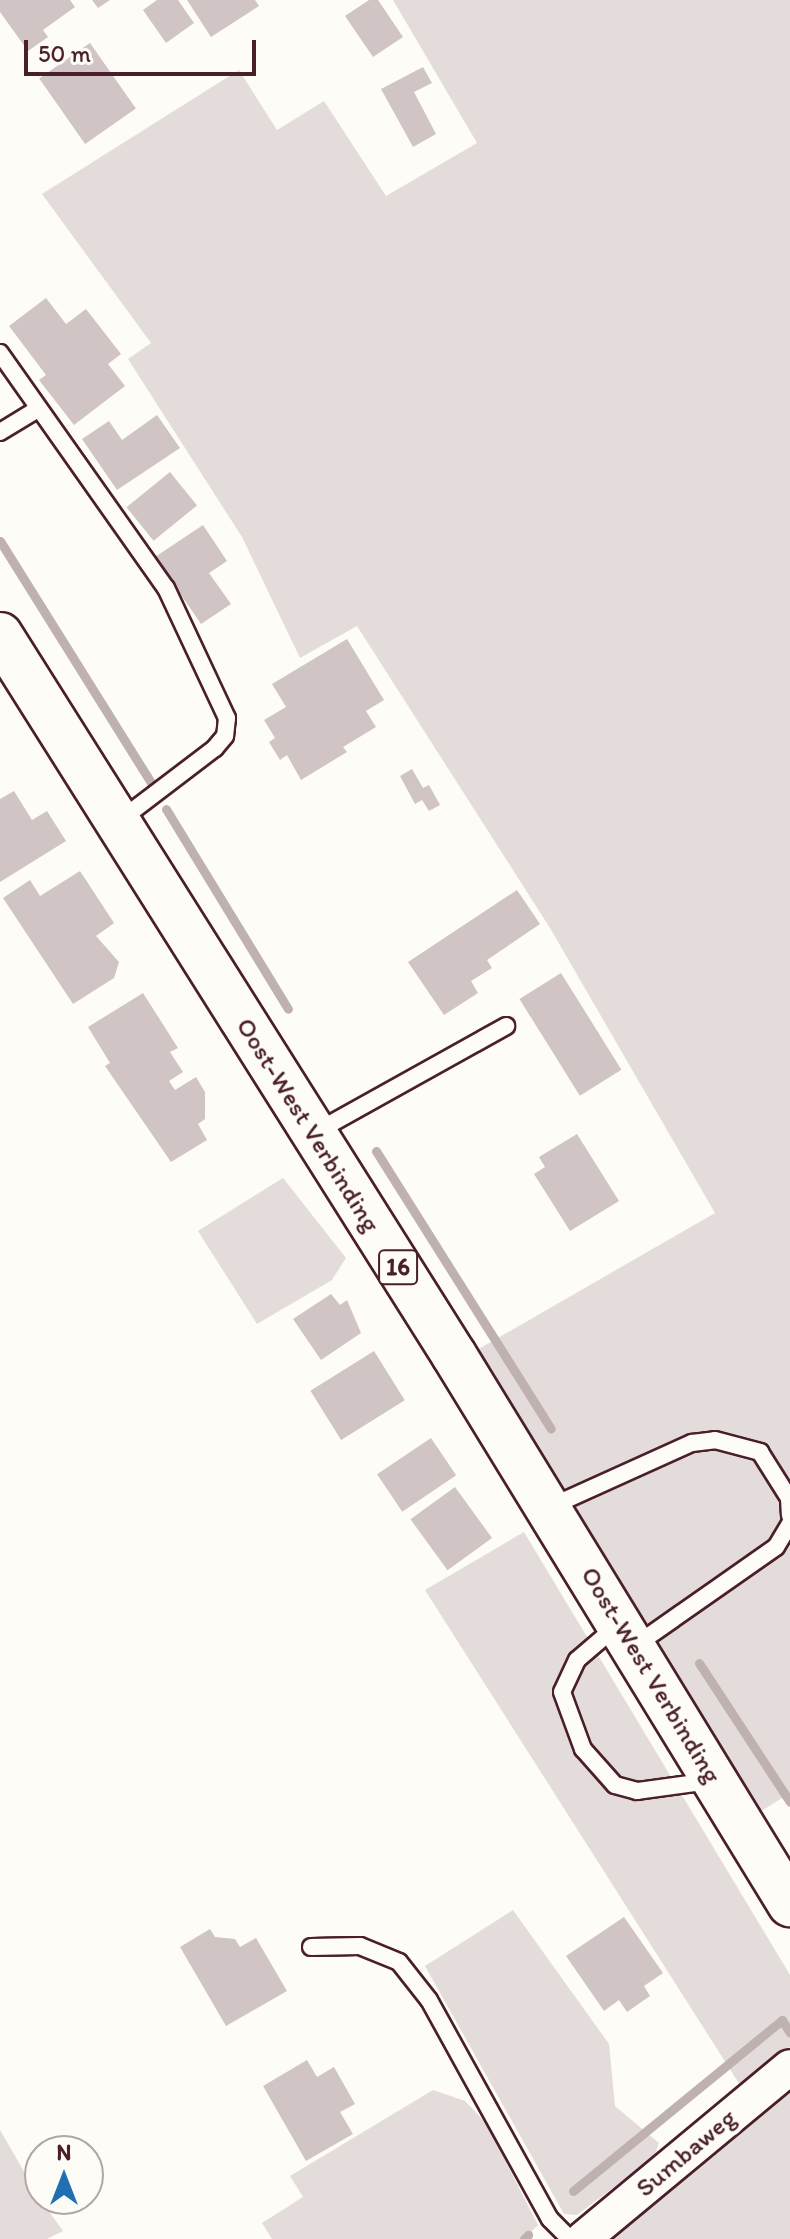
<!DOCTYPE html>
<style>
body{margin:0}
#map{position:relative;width:790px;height:2239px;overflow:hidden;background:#fdfcf7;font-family:Itim,sans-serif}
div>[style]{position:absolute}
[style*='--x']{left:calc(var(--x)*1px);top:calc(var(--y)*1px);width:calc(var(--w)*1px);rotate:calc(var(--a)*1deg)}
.green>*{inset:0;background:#e3dcda}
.stream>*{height:9px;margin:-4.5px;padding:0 4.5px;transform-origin:4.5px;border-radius:4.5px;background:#c0b1b1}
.building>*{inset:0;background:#d0c5c4;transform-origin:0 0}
.roads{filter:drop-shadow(2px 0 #4a1f2b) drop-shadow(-2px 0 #4a1f2b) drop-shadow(0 2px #4a1f2b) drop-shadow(0 -2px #4a1f2b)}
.lane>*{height:16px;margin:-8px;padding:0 8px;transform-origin:8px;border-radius:8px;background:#fdfcf7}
.street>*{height:34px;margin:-17px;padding:0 17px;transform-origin:17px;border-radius:17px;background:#fdfcf7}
.primary>*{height:44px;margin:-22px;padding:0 22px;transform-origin:22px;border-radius:22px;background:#fdfcf7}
span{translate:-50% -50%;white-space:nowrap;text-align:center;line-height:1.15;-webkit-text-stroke:8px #fdfcf7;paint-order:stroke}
.shield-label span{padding:2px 6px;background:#fdfcf7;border:2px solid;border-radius:6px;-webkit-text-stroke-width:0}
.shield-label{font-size:24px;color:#4a1f2b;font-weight:700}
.street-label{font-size:26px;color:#4a1f2b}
.north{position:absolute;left:24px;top:2135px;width:80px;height:80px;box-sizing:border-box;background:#fdfcf7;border:2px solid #b5a4a5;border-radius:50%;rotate:0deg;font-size:22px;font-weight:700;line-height:32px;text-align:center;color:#4a1f2b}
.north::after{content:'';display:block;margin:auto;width:28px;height:36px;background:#1f6fb2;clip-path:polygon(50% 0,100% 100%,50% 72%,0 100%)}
.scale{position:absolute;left:24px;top:40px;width:232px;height:36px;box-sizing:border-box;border:4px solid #4a1f2b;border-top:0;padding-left:10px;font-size:24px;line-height:28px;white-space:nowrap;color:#4a1f2b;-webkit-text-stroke:6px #fdfcf7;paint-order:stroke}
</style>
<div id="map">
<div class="green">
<i style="clip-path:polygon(393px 0,790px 0,790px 1793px,761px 1811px,477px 1350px,715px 1213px,550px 928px,357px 626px,300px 658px,242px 537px,128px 359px,151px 343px,42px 194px,239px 70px,277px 130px,324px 101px,386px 196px,477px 143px)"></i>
<i style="clip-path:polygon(283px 1178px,346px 1258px,332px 1280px,257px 1324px,198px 1231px)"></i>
<i style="clip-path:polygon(524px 1532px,790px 1975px,790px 2047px,740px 2085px,425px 1590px)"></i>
<i style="clip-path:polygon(513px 1910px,609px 2044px,615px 2106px,659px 2143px,654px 2157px,577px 2215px,564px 2214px,425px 1966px)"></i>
<i style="clip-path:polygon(790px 2083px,790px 2239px,595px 2239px)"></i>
<i style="clip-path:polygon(433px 2090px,465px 2101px,486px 2123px,538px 2225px,524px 2239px,272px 2239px,262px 2223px,303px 2197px,290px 2176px)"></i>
<i style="clip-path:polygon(0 2130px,40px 2199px,63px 2231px,47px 2239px,0 2239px)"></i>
</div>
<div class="stream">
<i style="--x:0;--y:541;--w:285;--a:58"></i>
<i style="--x:166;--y:809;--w:234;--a:58.6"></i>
<i style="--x:376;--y:1151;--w:328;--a:57.8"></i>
<i style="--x:699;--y:1663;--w:166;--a:56.8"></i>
<i style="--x:573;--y:2191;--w:270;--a:-39.3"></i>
<i style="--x:782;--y:2020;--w:15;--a:58"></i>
<i style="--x:524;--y:2239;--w:6;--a:-45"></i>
</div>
<div class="building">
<i style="clip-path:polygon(0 0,70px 0,75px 7px,43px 30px,48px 37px,28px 51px,0 12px)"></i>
<i style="clip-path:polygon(92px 0,110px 0,98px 8px)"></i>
<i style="clip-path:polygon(157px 0,178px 0,194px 23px,166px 43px,143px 10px)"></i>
<i style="clip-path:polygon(187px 0,255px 0,259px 6px,211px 37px)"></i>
<i style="clip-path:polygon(369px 0,378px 0,403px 37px,373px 57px,345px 16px)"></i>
<i style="left:90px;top:43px;width:80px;height:62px;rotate:55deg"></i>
<i style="clip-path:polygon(423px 67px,432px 83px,414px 92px,436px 134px,413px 147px,381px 89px)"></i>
<i style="clip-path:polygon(46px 298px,66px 324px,86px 309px,121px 354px,108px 364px,125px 386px,74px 425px,39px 380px,46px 375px,9px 326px)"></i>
<i style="clip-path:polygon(157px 415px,180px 448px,117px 490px,82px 439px,109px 421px,122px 440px)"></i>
<i style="left:170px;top:472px;width:43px;height:56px;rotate:51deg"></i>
<i style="clip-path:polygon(203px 525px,227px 561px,209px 573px,231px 604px,201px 624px,155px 557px)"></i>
<i style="clip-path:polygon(347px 639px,384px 700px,366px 711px,376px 727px,343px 747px,347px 752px,301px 780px,287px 755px,280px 760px,269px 742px,275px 738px,264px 720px,286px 707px,272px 684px)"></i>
<i style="clip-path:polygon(412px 769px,423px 788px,429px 785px,440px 805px,429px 811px,422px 800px,415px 804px,400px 776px)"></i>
<i style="clip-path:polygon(14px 791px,32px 820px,47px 811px,66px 841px,0 882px,0 799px)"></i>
<i style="clip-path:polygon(80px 871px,114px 923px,96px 936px,119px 962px,114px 978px,73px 1004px,3px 898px,30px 880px,40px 896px)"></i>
<i style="clip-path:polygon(517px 890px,540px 924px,487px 960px,492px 968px,471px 981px,478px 993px,444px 1015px,408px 962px)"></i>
<i style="left:561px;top:973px;width:114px;height:49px;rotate:58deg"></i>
<i style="clip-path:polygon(143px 993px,178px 1048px,170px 1052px,183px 1072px,169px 1081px,175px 1090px,196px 1077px,205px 1092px,205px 1119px,198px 1124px,207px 1140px,171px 1162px,105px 1066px,110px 1063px,88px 1027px)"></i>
<i style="clip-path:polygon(577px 1134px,619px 1201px,570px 1231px,534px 1174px,545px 1167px,539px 1157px)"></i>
<i style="clip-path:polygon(331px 1294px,340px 1305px,347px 1300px,361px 1333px,321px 1360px,293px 1319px)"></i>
<i style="left:374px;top:1351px;width:58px;height:75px;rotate:58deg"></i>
<i style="left:431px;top:1438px;width:45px;height:65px;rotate:56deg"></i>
<i style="left:455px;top:1487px;width:63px;height:55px;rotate:54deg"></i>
<i style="clip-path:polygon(624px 1917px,663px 1973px,644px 1986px,650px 1996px,627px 2012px,619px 2000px,604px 2011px,566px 1956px)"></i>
<i style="clip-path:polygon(210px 1929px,215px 1937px,235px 1939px,240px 1947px,256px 1938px,287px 1991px,226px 2026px,180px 1947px)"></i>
<i style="clip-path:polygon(307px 2060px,317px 2077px,334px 2067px,355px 2104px,340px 2112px,353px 2134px,306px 2161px,263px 2086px)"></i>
</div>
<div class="roads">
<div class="lane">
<i style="--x:0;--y:353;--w:288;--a:54.8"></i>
<i style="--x:166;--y:588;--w:144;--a:64.9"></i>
<i style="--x:227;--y:718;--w:18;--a:96"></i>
<i style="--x:225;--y:736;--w:16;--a:130"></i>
<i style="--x:215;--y:748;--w:122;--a:142.7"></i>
<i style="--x:0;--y:432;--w:44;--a:-31.2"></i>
<i style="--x:314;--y:1133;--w:220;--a:-29.1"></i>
<i style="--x:550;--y:1507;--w:156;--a:-24.3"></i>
<i style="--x:692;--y:1443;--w:23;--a:-7"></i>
<i style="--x:715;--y:1440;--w:47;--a:14.9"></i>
<i style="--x:760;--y:1452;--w:54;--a:57.8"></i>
<i style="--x:789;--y:1498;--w:17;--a:87"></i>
<i style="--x:619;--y:1624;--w:55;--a:139.4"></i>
<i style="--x:577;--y:1660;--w:35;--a:115"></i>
<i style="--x:562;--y:1692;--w:61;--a:69.8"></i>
<i style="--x:583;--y:1749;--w:48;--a:48.4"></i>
<i style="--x:615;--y:1785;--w:23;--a:15"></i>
<i style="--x:637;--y:1791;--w:74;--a:-7.8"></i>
<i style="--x:636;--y:1645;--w:171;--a:-35"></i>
<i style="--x:776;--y:1547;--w:27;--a:-59"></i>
<i style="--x:311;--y:1947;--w:49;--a:-1.2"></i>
<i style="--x:360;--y:1946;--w:42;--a:22.3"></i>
<i style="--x:399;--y:1962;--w:48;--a:51.7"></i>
<i style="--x:429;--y:2000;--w:250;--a:61.1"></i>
<i style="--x:550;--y:2219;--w:28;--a:45"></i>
</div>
<div class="street">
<i style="--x:583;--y:2239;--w:269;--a:-39.7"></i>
</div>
<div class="primary">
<i style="--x:0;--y:635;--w:851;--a:57.77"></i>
<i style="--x:454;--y:1355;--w:644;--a:58.53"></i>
</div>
</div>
<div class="shield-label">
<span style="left:398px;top:1267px">16</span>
</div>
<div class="street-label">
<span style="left:308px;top:1125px;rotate:58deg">Oost-West Verbinding</span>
<span style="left:651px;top:1675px;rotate:59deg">Oost-West Verbinding</span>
<span style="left:686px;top:2153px;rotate:-40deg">Sumbaweg</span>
</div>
<div class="north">N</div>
<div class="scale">50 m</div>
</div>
